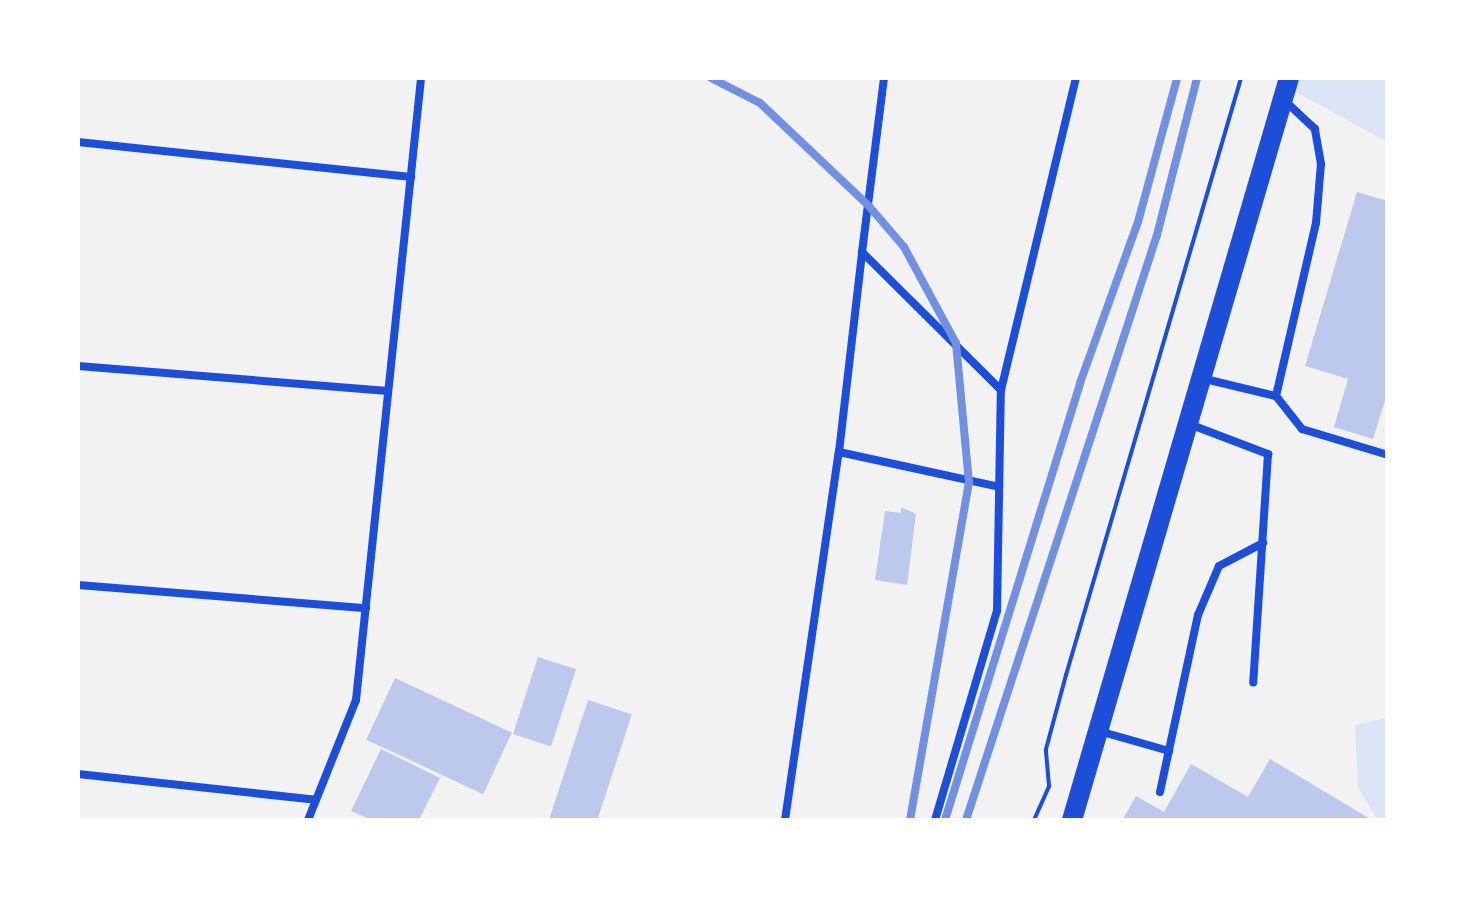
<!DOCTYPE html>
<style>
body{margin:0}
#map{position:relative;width:1465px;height:898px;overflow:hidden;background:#f2f2f2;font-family:Signika,sans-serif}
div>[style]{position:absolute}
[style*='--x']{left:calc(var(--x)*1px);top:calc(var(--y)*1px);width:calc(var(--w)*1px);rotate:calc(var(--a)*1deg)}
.green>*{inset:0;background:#dbe4f7}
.building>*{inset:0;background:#bdc9ec;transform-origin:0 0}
.path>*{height:4px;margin:-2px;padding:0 2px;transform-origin:2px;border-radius:2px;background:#1d4ed8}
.service>*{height:8px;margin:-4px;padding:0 4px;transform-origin:4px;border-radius:4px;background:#1d4ed8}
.secondary>*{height:20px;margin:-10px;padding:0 10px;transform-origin:10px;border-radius:10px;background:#1d4ed8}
.rail>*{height:8px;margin:-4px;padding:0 4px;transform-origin:4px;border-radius:4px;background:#7290e2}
span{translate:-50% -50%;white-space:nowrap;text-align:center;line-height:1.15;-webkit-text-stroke:8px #fff;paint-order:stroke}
.frame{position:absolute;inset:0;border:80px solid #fff;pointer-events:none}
</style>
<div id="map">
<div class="green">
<i style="clip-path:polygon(1298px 78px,1387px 78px,1387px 142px,1294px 91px)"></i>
<i style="clip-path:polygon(1387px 718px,1387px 820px,1377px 820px,1358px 787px,1355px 725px)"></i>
</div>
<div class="building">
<i style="clip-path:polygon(1357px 192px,1388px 201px,1388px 391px,1373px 439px,1334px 427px,1348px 379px,1305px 366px)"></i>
<i style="clip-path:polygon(901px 507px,916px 514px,907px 585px,875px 580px,885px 511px,901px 513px)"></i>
<i style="left:538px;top:657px;width:40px;height:81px;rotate:18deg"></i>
<i style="left:395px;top:678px;width:129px;height:68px;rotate:25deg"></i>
<i style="left:588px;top:700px;width:46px;height:126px;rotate:18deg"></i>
<i style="clip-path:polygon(381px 749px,440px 778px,419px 820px,372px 820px,351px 811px)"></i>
<i style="clip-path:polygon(1270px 759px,1372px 820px,1123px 819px,1136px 796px,1164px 812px,1191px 764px,1248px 797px)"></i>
</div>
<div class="path">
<i style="--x:1034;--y:820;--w:37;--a:-66"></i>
<i style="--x:1049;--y:786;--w:37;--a:-95"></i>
<i style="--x:1046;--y:749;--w:77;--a:-74.9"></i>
<i style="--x:1066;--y:675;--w:622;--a:-73.66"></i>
</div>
<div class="service">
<i style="--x:884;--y:78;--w:175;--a:97.2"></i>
<i style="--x:862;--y:252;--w:196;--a:44.8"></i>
<i style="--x:1001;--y:390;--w:321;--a:-76.5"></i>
<i style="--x:78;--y:142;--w:335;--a:6"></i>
<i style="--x:78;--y:366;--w:311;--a:4.6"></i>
<i style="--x:1205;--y:379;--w:73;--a:13.5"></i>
<i style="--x:1276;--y:396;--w:42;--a:51.8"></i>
<i style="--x:1302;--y:429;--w:90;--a:16.8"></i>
<i style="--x:1276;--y:396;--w:178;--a:-77"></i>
<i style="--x:1316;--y:223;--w:59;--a:-85.2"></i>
<i style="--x:1321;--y:164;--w:36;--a:-100"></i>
<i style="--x:1315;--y:129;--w:42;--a:-136.9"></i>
<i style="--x:1189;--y:424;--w:85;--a:20.8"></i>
<i style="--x:1268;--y:454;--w:229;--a:93.7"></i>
<i style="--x:839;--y:452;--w:201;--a:-83.4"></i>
<i style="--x:78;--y:585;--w:289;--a:4.6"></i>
<i style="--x:1099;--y:731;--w:73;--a:15.9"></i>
<i style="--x:78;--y:774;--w:239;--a:6.2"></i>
<i style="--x:1160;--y:792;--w:181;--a:-77.9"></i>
<i style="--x:1198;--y:615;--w:53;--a:-66.8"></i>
<i style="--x:1219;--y:566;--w:50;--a:-27.6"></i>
<i style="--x:308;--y:820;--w:129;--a:-68.2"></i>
<i style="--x:356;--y:700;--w:625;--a:-84.03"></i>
<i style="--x:785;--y:820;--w:372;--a:-81.7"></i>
<i style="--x:839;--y:452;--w:164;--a:12.3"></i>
<i style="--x:935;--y:820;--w:218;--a:-73.5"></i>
<i style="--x:997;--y:611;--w:221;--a:-89"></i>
</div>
<div class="secondary">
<i style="--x:1072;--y:820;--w:773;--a:-73.7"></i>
</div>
<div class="rail">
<i style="--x:711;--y:78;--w:55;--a:27"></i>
<i style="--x:760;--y:103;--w:149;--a:43.4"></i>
<i style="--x:868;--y:205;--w:55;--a:49.4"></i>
<i style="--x:904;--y:247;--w:109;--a:61.6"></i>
<i style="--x:956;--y:343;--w:140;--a:84.7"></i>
<i style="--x:969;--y:482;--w:343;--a:99.9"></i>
<i style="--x:945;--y:820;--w:457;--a:-72.8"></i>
<i style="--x:1080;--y:383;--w:171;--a:-70.2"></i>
<i style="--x:1138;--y:222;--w:149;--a:-74.8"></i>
<i style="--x:966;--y:820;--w:615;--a:-71.92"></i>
<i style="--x:1157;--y:235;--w:162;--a:-75.7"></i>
</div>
<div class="frame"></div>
</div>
